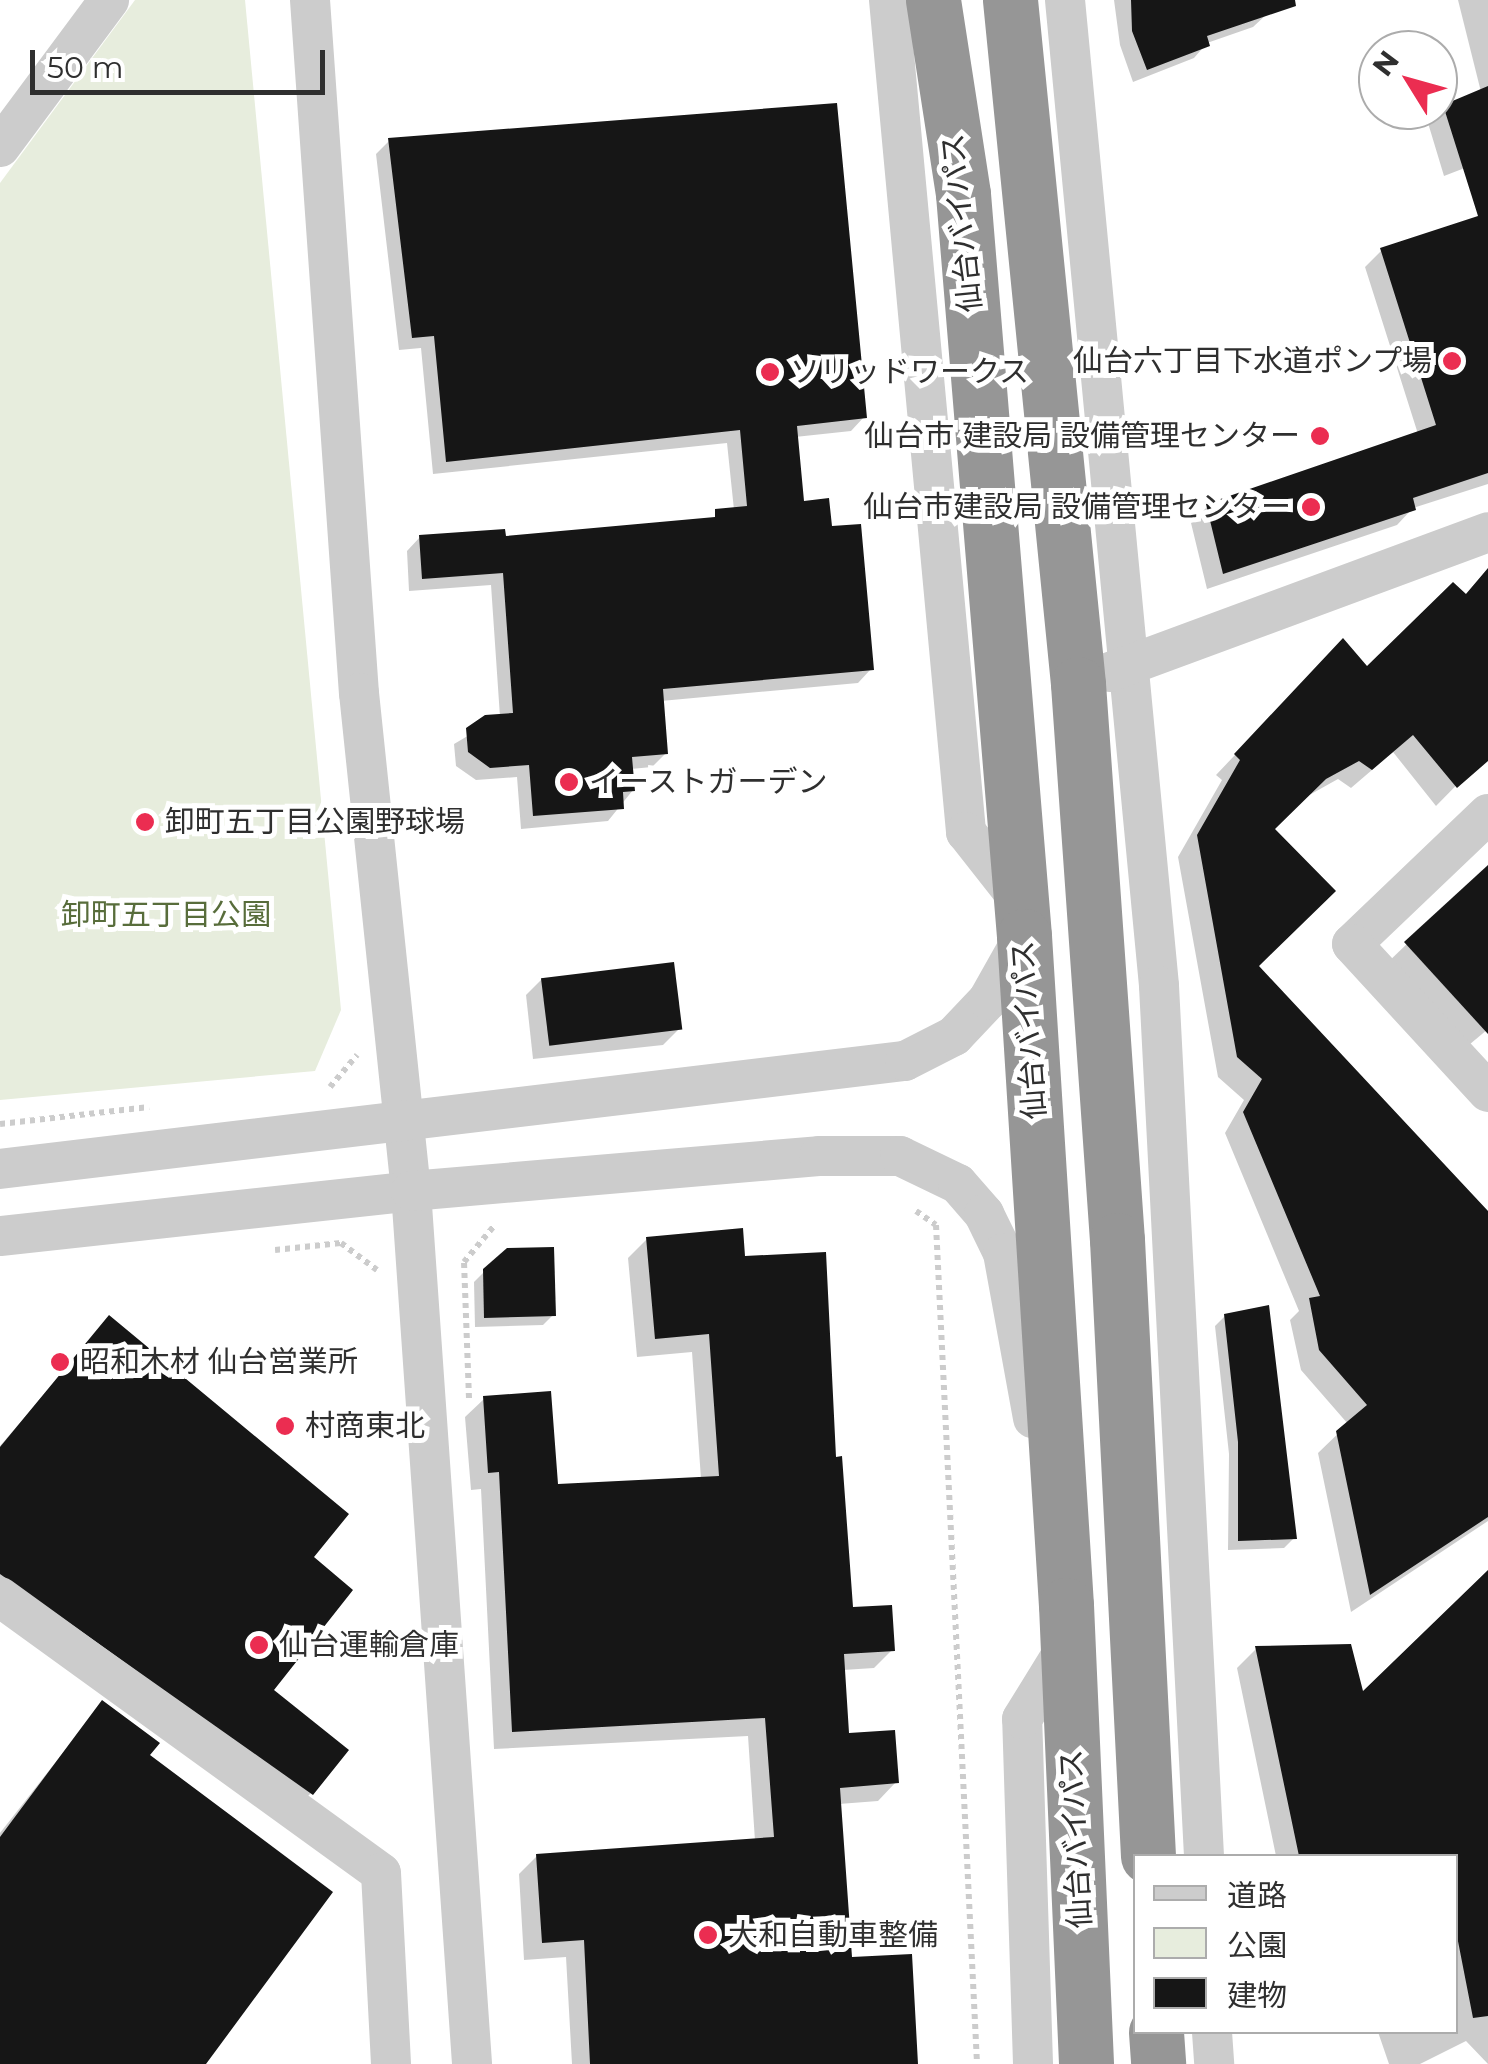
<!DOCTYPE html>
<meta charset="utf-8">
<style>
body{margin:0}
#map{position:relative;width:1488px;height:2064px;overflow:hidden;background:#fff;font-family:Montserrat,"Noto Sans JP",sans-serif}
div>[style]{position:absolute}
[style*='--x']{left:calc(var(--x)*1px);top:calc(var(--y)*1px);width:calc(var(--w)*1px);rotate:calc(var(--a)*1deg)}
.green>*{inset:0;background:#e7eddd}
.shadow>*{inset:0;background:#0003}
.building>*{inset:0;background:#161616;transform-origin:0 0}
.path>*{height:6px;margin-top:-3px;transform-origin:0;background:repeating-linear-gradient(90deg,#ccc 0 5px,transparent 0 10px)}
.minor>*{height:40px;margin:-20px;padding:0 20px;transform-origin:20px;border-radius:20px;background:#ccc}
.highway>*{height:55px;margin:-27.5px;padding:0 27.5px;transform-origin:27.5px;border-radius:27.5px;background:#969696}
.dots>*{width:28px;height:28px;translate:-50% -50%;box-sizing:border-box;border:5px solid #fff;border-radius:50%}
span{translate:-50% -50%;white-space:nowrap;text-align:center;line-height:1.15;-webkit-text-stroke:10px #fff;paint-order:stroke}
.street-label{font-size:30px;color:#2f2f2f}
.poi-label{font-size:30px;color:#2f2f2f}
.right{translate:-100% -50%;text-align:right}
.left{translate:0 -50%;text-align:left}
.park-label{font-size:30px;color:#586d3b}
.legend{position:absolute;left:1133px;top:1854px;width:325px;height:180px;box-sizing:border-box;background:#fff;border:2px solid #acacac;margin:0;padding:12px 18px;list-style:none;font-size:30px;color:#2f2f2f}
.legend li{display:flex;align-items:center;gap:20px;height:50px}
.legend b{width:50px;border:2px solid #acacac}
.north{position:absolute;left:1358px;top:30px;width:100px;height:100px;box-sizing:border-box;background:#fff;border:2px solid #acacac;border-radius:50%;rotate:307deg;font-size:28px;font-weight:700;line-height:40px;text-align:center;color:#2f2f2f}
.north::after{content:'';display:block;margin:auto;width:35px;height:45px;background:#eb2d51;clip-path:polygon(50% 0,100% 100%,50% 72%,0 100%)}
.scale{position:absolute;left:30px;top:50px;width:295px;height:45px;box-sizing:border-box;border:5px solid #2f2f2f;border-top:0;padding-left:12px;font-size:30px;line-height:35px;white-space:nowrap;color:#2f2f2f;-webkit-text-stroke:8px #fff;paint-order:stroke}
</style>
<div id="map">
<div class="green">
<i style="clip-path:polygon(135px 0,245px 0,341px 1010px,315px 1071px,0 1100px,0 183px)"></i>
</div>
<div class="shadow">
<i style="clip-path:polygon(1114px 0,1264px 0,1267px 14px,1253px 27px,1207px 43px,1194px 58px,1133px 82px,1120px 45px)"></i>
<i style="clip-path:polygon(1458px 0,1488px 0,1488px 159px,1444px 176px,1428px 123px,1444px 107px,1481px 92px)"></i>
<i style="clip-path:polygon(389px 141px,864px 417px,851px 431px,795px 437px,801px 503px,829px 529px,871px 669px,858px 683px,661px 701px,665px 754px,652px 767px,631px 769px,633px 790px,608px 821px,521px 829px,517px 777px,476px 780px,456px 766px,454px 744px,500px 717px,491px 585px,409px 591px,407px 551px,420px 537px,503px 539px,708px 520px,734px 510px,727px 443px,433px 474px,421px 348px,399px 350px,376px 154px)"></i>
<i style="clip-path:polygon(1488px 216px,1488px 484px,1413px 508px,1397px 525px,1207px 589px,1191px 523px,1207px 507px,1418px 434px,1365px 267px,1381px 251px)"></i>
<i style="clip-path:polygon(1488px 569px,1488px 753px,1436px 806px,1393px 752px,1351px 788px,1338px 779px,1304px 798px,1272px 829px,1256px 967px,1488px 1215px,1488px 1521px,1351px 1612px,1318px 1453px,1348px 1424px,1301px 1370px,1290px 1320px,1299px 1311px,1225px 1133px,1244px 1100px,1218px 1077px,1178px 857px,1222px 780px,1216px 775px,1324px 661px,1367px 670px,1464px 596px)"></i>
<i style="clip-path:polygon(1488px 866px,1488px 1029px,1463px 1050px,1385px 965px)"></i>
<i style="clip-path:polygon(542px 979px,679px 1029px,663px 1045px,533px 1059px,526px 995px)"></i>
<i style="clip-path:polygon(647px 1239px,743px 1258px,834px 1459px,851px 1610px,892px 1650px,874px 1668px,843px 1670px,847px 1736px,896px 1782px,878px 1801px,839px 1804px,850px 1960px,915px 2064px,572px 2064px,566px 1957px,524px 1960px,519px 1874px,537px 1856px,755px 1841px,748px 1736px,494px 1749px,481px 1489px,471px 1490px,465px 1417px,484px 1399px,555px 1487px,701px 1479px,692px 1352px,637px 1357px,628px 1258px)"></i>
<i style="clip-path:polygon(485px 1271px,553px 1315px,543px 1325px,475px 1327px,474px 1282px)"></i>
<i style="clip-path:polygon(1225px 1316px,1294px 1538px,1284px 1548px,1228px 1550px,1229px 1454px,1215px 1326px)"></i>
<i style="clip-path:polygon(109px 1319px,310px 1558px,270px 1690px,311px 1793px,291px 1813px,0 1603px,0 1446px)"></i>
<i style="clip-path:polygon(1488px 1573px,1488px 2064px,1466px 2041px,1420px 2064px,1389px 2064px,1378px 2032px,1456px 2032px,1456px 1856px,1276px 1856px,1237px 1668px,1256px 1649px,1362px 1696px)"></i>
<i style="clip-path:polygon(102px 1703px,146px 1756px,203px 2064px,0 2064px,0 1833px)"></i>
</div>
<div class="building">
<i style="clip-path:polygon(1131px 0,1295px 0,1296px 6px,1207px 36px,1210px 46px,1147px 70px,1132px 31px)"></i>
<i style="clip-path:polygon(1488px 86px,1488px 473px,1413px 498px,1416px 510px,1223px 574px,1206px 504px,1436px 425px,1380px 248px,1478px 216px,1443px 105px)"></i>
<i style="clip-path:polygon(837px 103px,867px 418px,797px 426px,804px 501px,829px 498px,832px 526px,861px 524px,874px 670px,663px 689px,668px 754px,632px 757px,635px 791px,623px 792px,624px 809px,533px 816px,529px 765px,490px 768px,468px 752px,466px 728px,485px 715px,513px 713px,503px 573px,422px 579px,419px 535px,505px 529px,506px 536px,715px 517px,715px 509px,747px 506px,740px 430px,446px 462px,434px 336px,412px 338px,388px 138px)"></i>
<i style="clip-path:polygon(1488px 568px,1488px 761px,1457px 788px,1413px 735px,1372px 770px,1359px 761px,1326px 779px,1275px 829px,1336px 891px,1259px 966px,1488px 1211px,1488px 1517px,1370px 1595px,1336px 1431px,1367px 1405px,1319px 1350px,1309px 1298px,1320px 1296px,1243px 1112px,1262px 1079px,1237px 1057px,1197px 835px,1240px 760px,1234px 754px,1343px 638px,1367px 666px,1453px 582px,1466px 594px)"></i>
<i style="clip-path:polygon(1488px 865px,1488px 1034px,1404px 942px)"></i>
<i style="left:674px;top:962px;width:68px;height:134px;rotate:83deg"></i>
<i style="clip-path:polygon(743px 1228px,745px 1256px,826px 1252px,836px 1457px,842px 1456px,853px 1607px,892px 1605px,895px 1651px,844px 1654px,849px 1733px,895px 1730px,899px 1783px,840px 1788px,852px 1957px,912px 1954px,918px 2064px,590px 2064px,584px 1940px,542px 1943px,536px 1854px,774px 1837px,765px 1718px,512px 1732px,499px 1472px,488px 1473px,483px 1396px,551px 1391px,558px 1484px,719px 1476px,709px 1334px,655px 1339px,646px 1237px)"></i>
<i style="clip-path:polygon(554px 1247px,556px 1316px,484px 1318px,483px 1269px,507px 1248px)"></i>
<i style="clip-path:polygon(1269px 1305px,1297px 1539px,1238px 1541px,1238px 1442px,1224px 1314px)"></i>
<i style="clip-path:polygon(109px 1315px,349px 1514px,314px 1557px,353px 1590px,274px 1690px,349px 1750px,313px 1795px,0 1574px,0 1447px)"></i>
<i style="clip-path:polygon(1488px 1570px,1488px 2016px,1473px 2018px,1456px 1931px,1456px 1856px,1299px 1856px,1255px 1646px,1351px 1644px,1363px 1691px)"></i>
<i style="clip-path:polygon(102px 1700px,160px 1743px,150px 1755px,333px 1892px,206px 2064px,0 2064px,0 1837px)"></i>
</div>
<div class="path">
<i style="--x:330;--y:1087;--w:42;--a:-49.8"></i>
<i style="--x:0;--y:1124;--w:150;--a:-6.5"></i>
<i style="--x:916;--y:1211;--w:24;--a:35"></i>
<i style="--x:936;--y:1225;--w:840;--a:87.2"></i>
<i style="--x:275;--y:1250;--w:66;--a:-6.1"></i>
<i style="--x:341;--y:1243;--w:45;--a:36.9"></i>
<i style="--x:469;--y:1398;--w:136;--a:-92.1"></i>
<i style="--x:464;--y:1262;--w:47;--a:-50.2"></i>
</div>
<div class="minor">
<i style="--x:310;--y:0;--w:695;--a:85.96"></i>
<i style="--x:359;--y:693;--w:501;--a:84.04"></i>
<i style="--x:411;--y:1191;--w:875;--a:86"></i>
<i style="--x:889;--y:0;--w:836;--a:84.71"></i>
<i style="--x:966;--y:832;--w:89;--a:51.8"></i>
<i style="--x:1065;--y:0;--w:990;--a:84.55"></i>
<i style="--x:1159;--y:986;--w:871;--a:87.04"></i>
<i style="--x:0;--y:147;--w:183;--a:-53.4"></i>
<i style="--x:1110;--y:672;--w:403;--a:-20.3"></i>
<i style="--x:1488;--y:814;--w:188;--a:136.3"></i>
<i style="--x:1352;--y:944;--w:201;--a:47.4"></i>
<i style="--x:0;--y:1169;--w:911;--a:-6.81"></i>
<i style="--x:905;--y:1061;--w:55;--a:-27"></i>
<i style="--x:954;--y:1036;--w:50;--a:-46.6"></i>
<i style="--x:988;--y:1000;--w:73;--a:-60.6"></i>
<i style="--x:0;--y:1236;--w:413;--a:-6.2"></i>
<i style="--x:411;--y:1191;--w:409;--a:-4.9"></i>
<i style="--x:819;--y:1156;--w:81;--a:0"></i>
<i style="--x:900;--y:1156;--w:64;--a:25.8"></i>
<i style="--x:958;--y:1184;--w:40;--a:49"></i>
<i style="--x:984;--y:1214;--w:43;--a:64"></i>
<i style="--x:1003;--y:1253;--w:168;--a:79.7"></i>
<i style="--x:0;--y:1597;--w:470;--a:35.9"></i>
<i style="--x:381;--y:1873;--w:191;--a:87"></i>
<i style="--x:1212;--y:2032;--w:32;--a:86"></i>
<i style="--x:1033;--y:2064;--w:345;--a:-91.8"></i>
<i style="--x:1022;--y:1719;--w:86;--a:-58.3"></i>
</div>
<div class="highway">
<i style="--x:933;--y:0;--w:196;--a:81.2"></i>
<i style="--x:963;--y:194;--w:745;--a:85.3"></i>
<i style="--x:1024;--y:936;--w:670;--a:86.41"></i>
<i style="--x:1066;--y:1605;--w:459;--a:87.5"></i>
<i style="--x:1010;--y:0;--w:687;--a:84.32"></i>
<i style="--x:1078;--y:684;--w:557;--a:85.99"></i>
<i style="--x:1117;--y:1240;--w:617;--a:87.12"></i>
<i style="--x:1156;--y:2032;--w:32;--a:86"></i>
</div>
<div class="dots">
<i style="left:1452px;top:361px;background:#eb2d51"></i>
<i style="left:770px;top:372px;background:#eb2d51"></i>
<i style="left:1320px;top:436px;background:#eb2d51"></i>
<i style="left:1311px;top:507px;background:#eb2d51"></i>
<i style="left:569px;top:782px;background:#eb2d51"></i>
<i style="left:145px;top:822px;background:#eb2d51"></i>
<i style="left:60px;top:1362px;background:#eb2d51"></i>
<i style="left:285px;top:1426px;background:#eb2d51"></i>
<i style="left:259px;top:1645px;background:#eb2d51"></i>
<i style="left:708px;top:1935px;background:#eb2d51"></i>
</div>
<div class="street-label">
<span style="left:962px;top:223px;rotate:-96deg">仙台バイパス</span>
<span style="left:1029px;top:1030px;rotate:-94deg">仙台バイパス</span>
<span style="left:1076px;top:1839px;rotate:-93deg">仙台バイパス</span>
</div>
<div class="poi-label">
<span class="right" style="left:1432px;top:361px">仙台六丁目下水道ポンプ場</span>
<span class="left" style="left:790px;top:372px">ソリッドワークス</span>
<span class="right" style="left:1300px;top:436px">仙台市 建設局 設備管理センター</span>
<span class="right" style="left:1291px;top:507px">仙台市建設局 設備管理センター</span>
<span class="left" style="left:589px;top:782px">イーストガーデン</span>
<span class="left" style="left:165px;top:822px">卸町五丁目公園野球場</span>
<span class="left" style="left:80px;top:1362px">昭和木材 仙台営業所</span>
<span class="left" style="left:305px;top:1426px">村商東北</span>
<span class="left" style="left:279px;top:1645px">仙台運輸倉庫</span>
<span class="left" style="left:728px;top:1935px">大和自動車整備</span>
</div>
<div class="park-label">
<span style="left:166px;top:915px">卸町五丁目公園</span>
</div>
<ul class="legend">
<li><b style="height:12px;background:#ccc"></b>道路</li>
<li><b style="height:28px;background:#e7eddd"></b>公園</li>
<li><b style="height:28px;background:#161616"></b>建物</li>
</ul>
<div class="north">N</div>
<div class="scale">50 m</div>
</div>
